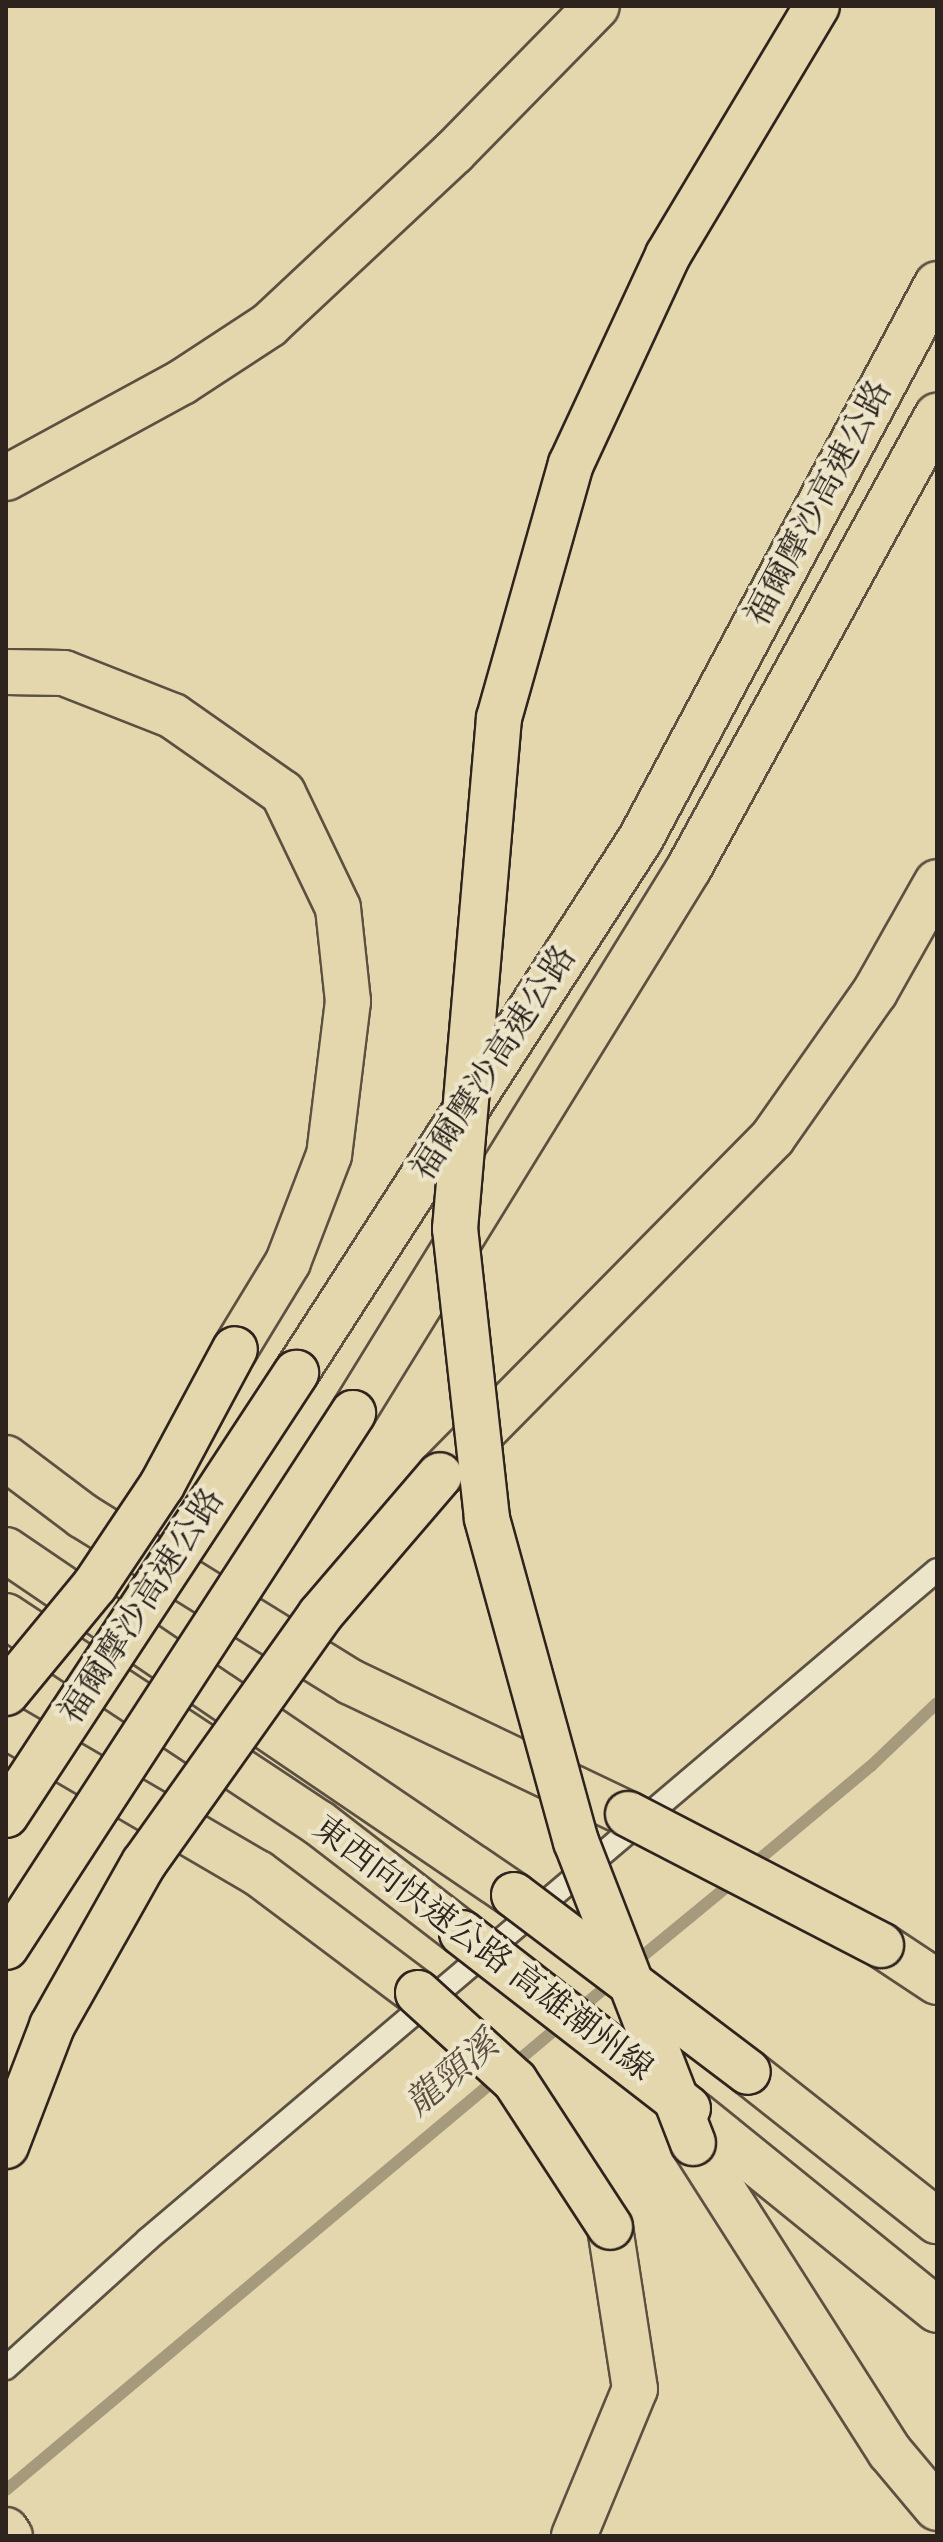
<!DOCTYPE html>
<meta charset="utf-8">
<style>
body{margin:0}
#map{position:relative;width:943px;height:2542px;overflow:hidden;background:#e4d7ae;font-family:"Sorts Mill Goudy","Noto Serif TC",serif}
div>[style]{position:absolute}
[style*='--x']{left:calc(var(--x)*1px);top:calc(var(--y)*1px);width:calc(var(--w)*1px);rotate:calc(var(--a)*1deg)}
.stream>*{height:12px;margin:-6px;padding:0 6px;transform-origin:6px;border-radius:6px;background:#a69a7d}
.roads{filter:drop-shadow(2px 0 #5c5141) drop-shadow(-2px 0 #5c5141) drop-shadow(0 2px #5c5141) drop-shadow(0 -2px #5c5141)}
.service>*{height:22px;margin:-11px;padding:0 11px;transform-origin:11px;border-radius:11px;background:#ede5ca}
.trunk>*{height:44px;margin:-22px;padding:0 22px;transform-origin:22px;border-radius:22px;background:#e4d7ae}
.motorway>*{height:44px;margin:-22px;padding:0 22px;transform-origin:22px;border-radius:22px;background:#e4d7ae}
.bridges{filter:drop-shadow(2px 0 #2f241d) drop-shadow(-2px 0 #2f241d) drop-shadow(0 2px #2f241d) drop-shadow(0 -2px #2f241d)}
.trunk-bridge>*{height:44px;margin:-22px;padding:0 22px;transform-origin:22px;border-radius:22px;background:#e4d7ae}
.motorway-bridge>*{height:44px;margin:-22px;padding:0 22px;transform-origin:22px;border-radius:22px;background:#e4d7ae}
span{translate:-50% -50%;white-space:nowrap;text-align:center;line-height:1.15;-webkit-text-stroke:8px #ede5ca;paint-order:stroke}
.street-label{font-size:34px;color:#2f241d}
.water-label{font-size:36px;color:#594d3f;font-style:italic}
.frame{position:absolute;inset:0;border:8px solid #2f241d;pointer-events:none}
</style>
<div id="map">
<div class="stream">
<i style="--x:750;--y:1867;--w:158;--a:-39.9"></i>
<i style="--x:871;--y:1766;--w:91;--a:-43.7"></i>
<i style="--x:633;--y:1964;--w:134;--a:-39.5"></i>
<i style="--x:6;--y:2490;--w:792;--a:-39.98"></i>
</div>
<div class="roads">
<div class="service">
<i style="--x:6;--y:2368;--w:190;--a:-42.2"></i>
<i style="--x:147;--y:2240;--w:1036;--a:-40.3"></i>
</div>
<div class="trunk">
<i style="--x:6;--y:1550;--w:614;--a:34.18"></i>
<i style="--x:6;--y:1616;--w:375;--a:33.5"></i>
<i style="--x:319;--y:1823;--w:180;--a:37.6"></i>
<i style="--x:748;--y:2072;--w:241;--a:38.3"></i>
<i style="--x:695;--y:2114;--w:311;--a:39"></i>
</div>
<div class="motorway">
<i style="--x:6;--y:478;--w:200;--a:-28.6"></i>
<i style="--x:182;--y:382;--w:104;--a:-33.2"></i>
<i style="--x:269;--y:325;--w:253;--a:-43.1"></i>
<i style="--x:454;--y:152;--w:204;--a:-45.6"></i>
<i style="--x:6;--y:672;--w:58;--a:1"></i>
<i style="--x:64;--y:673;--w:117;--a:21.5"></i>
<i style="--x:173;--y:716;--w:134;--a:35"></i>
<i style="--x:283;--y:793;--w:127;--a:64.4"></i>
<i style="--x:338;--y:908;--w:94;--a:83.9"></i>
<i style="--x:348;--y:1001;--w:155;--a:97"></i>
<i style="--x:329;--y:1155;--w:115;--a:111"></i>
<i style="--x:288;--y:1262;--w:102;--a:121.3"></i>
<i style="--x:296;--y:1373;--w:637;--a:-57.18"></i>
<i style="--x:641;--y:838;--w:628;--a:-61.88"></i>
<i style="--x:353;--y:1413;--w:640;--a:-58.35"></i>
<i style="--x:689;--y:868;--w:516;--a:-61.25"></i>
<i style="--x:6;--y:1458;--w:96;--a:37"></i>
<i style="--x:83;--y:1516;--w:315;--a:31.8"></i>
<i style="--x:351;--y:1682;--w:307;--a:25.5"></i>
<i style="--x:440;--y:1475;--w:474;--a:-45.4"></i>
<i style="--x:773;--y:1137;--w:177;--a:-54.9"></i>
<i style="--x:875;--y:992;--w:126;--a:-60.6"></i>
<i style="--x:6;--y:1726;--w:292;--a:30.3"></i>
<i style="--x:258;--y:1873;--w:200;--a:36.9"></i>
<i style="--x:881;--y:1945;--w:67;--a:33.5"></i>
<i style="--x:693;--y:2143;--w:366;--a:57.5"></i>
<i style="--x:890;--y:2452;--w:73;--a:50"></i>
<i style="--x:6;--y:2530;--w:7;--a:56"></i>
<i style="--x:574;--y:2536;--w:159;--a:-67.5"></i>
<i style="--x:635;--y:2389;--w:164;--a:-98.8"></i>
</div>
</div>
<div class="bridges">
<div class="trunk-bridge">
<i style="--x:514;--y:1895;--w:293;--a:37.1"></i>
<i style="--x:462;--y:1933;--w:286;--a:37.8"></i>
</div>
<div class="motorway-bridge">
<i style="--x:6;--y:1693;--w:140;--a:-50.5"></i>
<i style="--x:95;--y:1585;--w:120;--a:-56.2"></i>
<i style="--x:162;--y:1485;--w:154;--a:-61.8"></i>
<i style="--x:628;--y:1814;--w:285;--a:27.4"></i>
<i style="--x:6;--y:1815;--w:529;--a:-56.73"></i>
<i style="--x:6;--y:1947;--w:637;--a:-56.98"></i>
<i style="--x:418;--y:1993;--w:131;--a:42.2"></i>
<i style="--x:515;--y:2081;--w:174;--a:56.9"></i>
<i style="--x:693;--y:2143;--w:323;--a:-111.2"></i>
<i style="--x:576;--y:1842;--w:336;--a:-105.4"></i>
<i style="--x:487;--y:1518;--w:291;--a:-96.3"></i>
<i style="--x:455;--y:1229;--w:513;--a:-85.08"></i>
<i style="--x:499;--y:718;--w:264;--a:-74.2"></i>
<i style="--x:571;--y:464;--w:230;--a:-65.1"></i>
<i style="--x:668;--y:255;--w:290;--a:-59.1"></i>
<i style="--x:6;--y:2146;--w:129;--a:-69"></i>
<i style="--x:52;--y:2026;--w:187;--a:-60.6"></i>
<i style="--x:144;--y:1863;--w:304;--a:-54.6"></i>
<i style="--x:320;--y:1615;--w:184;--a:-49.4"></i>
</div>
</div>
<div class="street-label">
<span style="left:820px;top:504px;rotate:-62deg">福爾摩沙高速公路</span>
<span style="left:495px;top:1064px;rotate:-57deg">福爾摩沙高速公路</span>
<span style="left:143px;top:1607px;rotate:-57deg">福爾摩沙高速公路</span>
<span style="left:482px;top:1950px;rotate:37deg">東西向快速公路 高雄潮州線</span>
</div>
<div class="water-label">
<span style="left:454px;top:2076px;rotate:-40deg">龍頸溪</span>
</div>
<div class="frame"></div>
</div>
